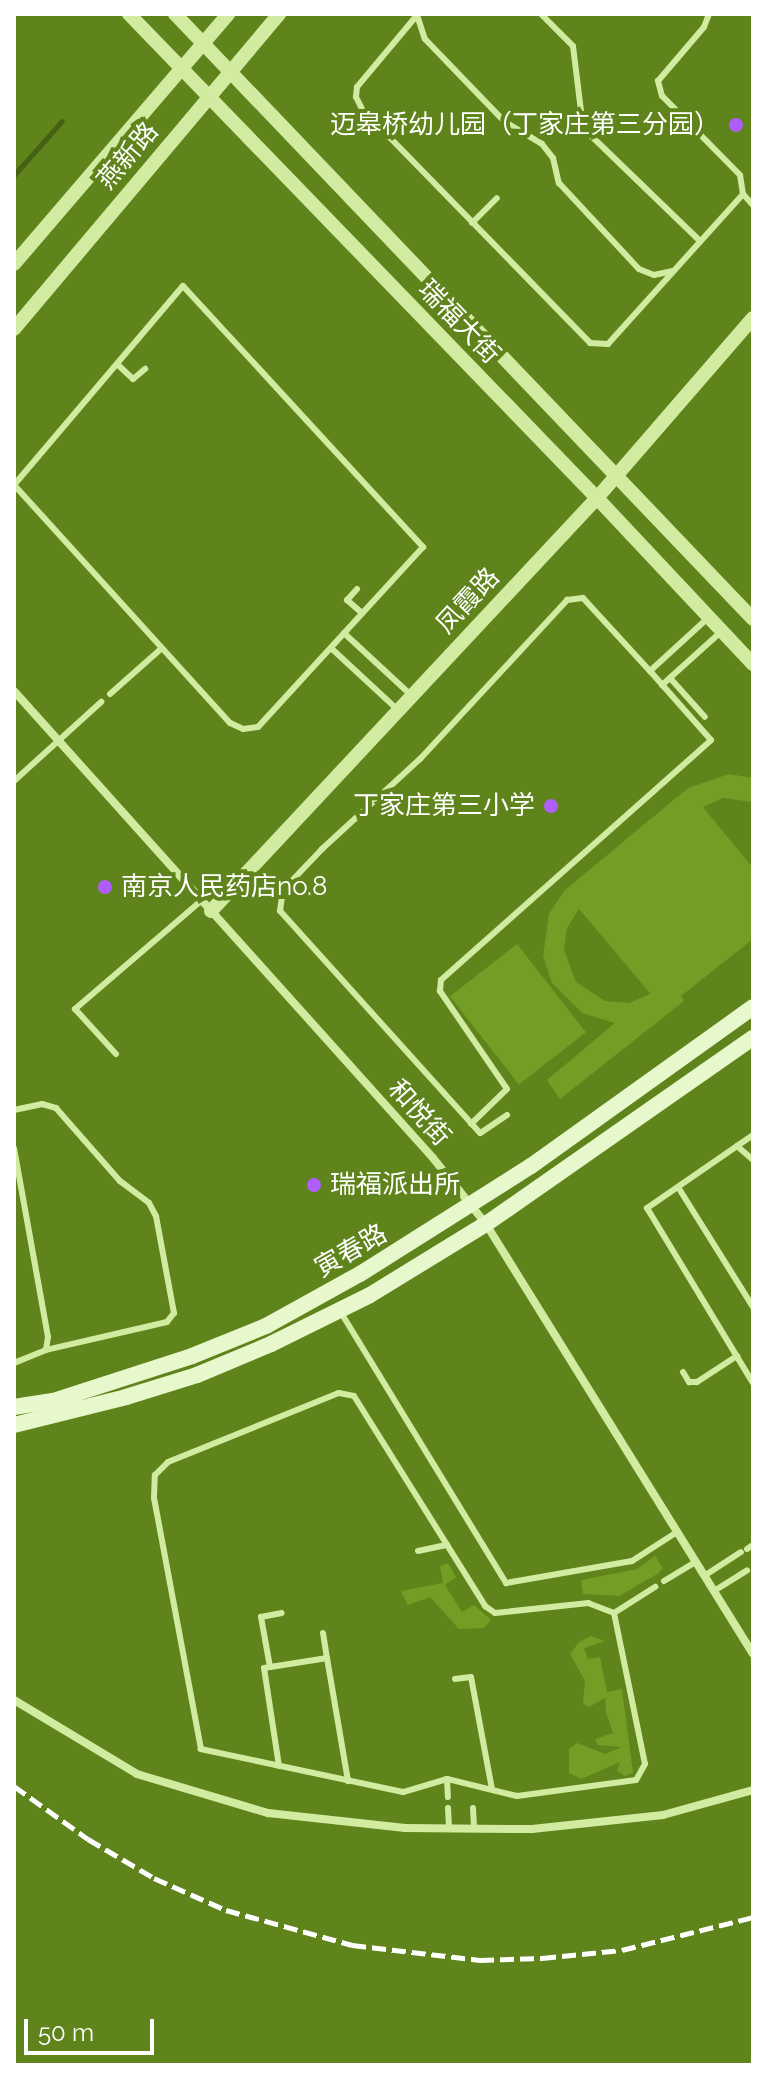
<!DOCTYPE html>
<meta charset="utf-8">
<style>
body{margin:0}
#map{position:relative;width:767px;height:2079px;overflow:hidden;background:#5e841b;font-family:Raleway,"Noto Sans SC",sans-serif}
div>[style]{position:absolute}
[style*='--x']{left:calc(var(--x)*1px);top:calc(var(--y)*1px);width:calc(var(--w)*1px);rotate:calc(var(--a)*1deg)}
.green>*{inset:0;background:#739d24;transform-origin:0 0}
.stream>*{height:5px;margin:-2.5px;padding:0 2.5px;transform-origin:2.5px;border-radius:2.5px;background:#446212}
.service>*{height:6px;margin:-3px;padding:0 3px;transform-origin:3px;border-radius:3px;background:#d1eba1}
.minor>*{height:8px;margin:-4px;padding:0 4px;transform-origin:4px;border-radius:4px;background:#d1eba1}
.tertiary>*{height:14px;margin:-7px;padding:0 7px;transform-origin:7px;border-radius:7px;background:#d1eba1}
.secondary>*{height:16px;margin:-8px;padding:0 8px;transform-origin:8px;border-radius:8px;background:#e8f8cd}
.rail>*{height:5px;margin-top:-2.5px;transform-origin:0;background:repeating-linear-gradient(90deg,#fff 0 14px,transparent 0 20px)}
.dots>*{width:22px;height:22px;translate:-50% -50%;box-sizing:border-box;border:4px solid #5e841b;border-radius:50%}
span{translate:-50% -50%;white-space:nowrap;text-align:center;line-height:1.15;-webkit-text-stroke:8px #5e841b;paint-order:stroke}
.poi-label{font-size:26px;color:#fff}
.right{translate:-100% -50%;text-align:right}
.left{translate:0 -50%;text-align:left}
.street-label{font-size:26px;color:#fff}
.frame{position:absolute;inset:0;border:16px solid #fff;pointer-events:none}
.scale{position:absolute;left:24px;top:2019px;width:130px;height:36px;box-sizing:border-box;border:4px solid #fff;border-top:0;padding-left:10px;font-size:24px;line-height:28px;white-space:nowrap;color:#fff;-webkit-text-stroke:6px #5e841b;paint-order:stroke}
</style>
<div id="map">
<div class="green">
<i style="clip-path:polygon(evenodd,729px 774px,753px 778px,753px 802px,723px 798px,703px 807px,753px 868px,753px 939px,681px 996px,684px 1001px,560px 1099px,547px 1080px,615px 1023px,582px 1013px,552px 983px,543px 956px,549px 914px,564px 891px,688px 788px,729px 774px,579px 909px,650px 993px,650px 994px,629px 1003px,605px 1001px,576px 982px,564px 950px,567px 928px,579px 909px)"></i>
<i style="left:517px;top:944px;width:112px;height:85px;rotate:52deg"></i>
<i style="clip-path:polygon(655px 1556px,663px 1568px,659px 1573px,619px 1596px,583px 1594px,581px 1580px,637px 1569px)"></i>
<i style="clip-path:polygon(448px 1563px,456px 1577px,445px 1585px,462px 1612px,474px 1605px,491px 1620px,484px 1628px,459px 1629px,430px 1597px,408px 1605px,401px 1591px,443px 1583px,440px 1566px)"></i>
<i style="clip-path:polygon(591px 1636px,605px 1641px,584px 1648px,588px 1659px,600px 1657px,607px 1692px,622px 1689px,633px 1773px,625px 1776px,617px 1771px,620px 1762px,581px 1779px,569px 1773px,569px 1749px,577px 1743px,605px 1754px,621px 1747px,598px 1745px,595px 1739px,613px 1733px,606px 1713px,605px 1698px,589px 1707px,583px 1704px,585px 1681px,570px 1654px,579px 1642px)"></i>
</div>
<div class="stream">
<i style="--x:14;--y:175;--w:72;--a:-48.4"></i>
</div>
<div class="service">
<i style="--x:418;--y:14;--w:95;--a:129.9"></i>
<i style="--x:357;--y:87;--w:10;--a:96"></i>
<i style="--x:356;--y:97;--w:13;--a:63"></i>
<i style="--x:362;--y:109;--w:327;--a:45.7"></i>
<i style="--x:590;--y:343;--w:18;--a:3"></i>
<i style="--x:608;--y:344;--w:202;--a:-48"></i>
<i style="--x:743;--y:194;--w:19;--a:-99"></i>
<i style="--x:740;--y:175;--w:111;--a:-134.6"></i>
<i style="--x:662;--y:96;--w:16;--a:-105"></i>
<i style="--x:658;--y:81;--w:71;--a:-49.6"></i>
<i style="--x:704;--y:27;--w:14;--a:-69"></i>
<i style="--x:541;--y:14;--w:45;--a:45"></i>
<i style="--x:573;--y:46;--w:83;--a:83"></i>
<i style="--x:583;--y:128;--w:163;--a:44"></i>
<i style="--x:417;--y:15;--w:25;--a:72"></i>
<i style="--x:425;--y:39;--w:115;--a:46.1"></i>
<i style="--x:505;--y:122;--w:43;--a:30.7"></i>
<i style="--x:542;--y:144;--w:18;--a:52"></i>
<i style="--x:553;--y:158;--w:26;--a:77"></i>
<i style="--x:559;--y:183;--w:117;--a:47.1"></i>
<i style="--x:639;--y:269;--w:16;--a:22"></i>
<i style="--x:654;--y:275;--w:19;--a:-12"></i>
<i style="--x:743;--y:194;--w:15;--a:48"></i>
<i style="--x:472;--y:223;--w:35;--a:-45"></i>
<i style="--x:183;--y:286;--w:355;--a:47.4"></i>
<i style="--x:423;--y:547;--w:244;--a:132.5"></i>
<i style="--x:258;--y:727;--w:15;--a:172"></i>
<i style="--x:243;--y:729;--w:14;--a:-155"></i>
<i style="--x:230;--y:723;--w:321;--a:-132.2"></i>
<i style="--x:14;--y:485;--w:261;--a:-49.7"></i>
<i style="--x:117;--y:364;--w:22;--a:43"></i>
<i style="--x:133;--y:379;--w:16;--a:-40"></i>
<i style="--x:357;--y:589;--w:15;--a:132"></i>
<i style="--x:347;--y:600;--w:20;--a:41"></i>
<i style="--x:344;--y:633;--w:93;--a:42.8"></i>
<i style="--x:331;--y:648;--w:91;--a:42.8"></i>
<i style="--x:670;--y:678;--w:52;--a:48.1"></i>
<i style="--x:662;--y:685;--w:81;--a:-42"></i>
<i style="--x:110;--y:694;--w:69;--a:-41.5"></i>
<i style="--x:14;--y:781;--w:118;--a:-42.2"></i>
<i style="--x:116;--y:1054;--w:61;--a:-132.3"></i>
<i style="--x:75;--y:1009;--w:167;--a:-40.6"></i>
<i style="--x:14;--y:1110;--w:29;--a:-12"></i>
<i style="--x:42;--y:1104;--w:15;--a:16"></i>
<i style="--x:56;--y:1108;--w:97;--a:48.8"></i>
<i style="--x:120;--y:1181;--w:36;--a:37"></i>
<i style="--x:149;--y:1203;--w:15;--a:62"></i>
<i style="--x:156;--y:1216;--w:99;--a:79.5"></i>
<i style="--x:174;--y:1313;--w:11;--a:128"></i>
<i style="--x:167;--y:1322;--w:124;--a:167"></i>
<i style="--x:507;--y:1115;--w:32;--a:146"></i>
<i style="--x:480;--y:1133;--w:299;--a:-132"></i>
<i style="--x:280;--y:911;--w:21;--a:-82"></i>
<i style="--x:283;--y:890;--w:57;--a:-46.4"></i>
<i style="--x:322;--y:849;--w:133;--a:-42.6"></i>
<i style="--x:420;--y:759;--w:217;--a:-47.2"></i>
<i style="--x:567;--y:600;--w:16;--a:-7"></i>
<i style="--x:583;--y:598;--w:99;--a:47.5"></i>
<i style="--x:650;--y:671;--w:80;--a:-42.5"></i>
<i style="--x:471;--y:1124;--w:50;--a:-44.2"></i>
<i style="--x:507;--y:1089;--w:119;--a:-124.4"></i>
<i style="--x:440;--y:991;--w:11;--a:-85"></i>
<i style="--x:441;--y:980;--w:361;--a:-41.6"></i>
<i style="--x:711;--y:740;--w:92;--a:-131.5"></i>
<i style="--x:753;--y:1135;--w:129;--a:145.4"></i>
<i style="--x:647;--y:1208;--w:205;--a:58.8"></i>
<i style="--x:737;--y:1146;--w:21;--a:41"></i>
<i style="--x:14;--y:1148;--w:192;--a:79.8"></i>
<i style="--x:48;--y:1337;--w:13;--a:99"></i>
<i style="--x:46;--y:1350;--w:35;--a:158"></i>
<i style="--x:678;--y:1187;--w:142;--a:58"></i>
<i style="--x:340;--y:1311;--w:319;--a:58.6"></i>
<i style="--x:506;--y:1583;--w:128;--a:-9.9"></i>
<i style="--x:632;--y:1561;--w:54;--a:-32.8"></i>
<i style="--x:683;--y:1372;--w:12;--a:59"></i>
<i style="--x:689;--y:1382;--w:8;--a:0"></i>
<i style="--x:697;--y:1382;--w:48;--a:-33"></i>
<i style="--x:747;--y:1549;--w:7;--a:-34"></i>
<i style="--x:418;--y:1551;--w:30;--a:-12"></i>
<i style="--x:704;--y:1576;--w:44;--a:-33"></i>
<i style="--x:664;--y:1581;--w:37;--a:-31"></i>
<i style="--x:714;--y:1591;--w:39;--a:-32"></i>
<i style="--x:614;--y:1613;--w:154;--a:78.4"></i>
<i style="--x:645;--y:1764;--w:18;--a:119"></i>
<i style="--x:636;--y:1780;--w:120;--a:172.3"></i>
<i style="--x:517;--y:1796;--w:72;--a:-166.3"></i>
<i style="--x:447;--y:1779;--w:46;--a:163.5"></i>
<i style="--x:403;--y:1792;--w:207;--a:-168"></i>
<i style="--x:201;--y:1749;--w:255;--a:-100.6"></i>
<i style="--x:154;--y:1498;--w:23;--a:-88"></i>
<i style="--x:155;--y:1475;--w:18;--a:-45"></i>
<i style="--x:168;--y:1462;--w:184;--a:-22"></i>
<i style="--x:339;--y:1393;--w:15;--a:11"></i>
<i style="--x:354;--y:1396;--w:248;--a:58"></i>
<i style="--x:485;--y:1606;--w:12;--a:35"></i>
<i style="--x:495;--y:1613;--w:94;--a:-6.1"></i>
<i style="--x:588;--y:1603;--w:28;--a:21"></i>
<i style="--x:614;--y:1613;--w:49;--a:-32.4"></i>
<i style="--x:323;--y:1633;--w:25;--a:81"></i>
<i style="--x:270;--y:1667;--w:51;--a:-100.2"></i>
<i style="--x:261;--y:1617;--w:21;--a:-11"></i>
<i style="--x:455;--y:1679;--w:16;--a:-7"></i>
<i style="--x:471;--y:1677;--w:114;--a:79.4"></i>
<i style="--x:279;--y:1766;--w:99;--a:-98.7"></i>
<i style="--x:264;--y:1668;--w:64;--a:-9"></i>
<i style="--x:327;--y:1658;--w:125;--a:80.3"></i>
<i style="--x:447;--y:1779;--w:18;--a:87"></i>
<i style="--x:448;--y:1808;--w:20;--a:87"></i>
<i style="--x:473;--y:1808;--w:20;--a:87"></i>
</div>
<div class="minor">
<i style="--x:14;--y:691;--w:627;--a:48.1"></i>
<i style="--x:433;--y:1158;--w:85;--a:51.2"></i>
<i style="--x:486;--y:1224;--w:506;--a:58.16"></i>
<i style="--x:14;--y:1700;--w:144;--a:31"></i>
<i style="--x:137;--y:1774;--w:137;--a:16.6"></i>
<i style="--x:268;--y:1813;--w:138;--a:6.2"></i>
<i style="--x:405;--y:1828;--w:127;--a:0.5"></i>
<i style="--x:532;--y:1829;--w:132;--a:-6.1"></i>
<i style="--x:663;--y:1815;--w:93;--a:-15.5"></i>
</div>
<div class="tertiary">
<i style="--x:129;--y:14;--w:673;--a:45.96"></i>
<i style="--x:597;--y:498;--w:228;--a:46.8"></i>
<i style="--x:175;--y:14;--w:837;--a:46.31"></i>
<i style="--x:14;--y:264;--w:329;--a:-49.4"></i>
<i style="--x:14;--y:329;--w:412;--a:-49.9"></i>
<i style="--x:211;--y:911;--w:565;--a:-46.94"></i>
<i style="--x:597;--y:498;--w:238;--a:-49.1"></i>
</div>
<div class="secondary">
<i style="--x:14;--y:1407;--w:39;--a:-9"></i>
<i style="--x:53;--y:1401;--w:146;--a:-17.9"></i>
<i style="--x:192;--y:1356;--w:80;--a:-22.1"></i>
<i style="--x:266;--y:1326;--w:107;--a:-29"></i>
<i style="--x:360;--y:1274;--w:202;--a:-32.3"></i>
<i style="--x:531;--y:1166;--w:273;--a:-35.6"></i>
<i style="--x:14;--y:1425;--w:115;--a:-14"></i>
<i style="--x:126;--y:1397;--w:74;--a:-17.2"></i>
<i style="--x:197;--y:1375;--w:80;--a:-22.7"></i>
<i style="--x:271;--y:1344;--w:110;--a:-26.3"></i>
<i style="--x:370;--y:1295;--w:136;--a:-31.5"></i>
<i style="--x:486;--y:1224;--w:325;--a:-34.9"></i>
</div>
<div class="rail">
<i style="--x:14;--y:1786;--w:91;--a:35.6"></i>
<i style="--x:88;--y:1839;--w:77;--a:30.6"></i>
<i style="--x:154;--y:1878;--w:79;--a:24"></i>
<i style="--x:226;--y:1910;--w:131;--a:15.5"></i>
<i style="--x:352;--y:1945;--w:129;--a:6.7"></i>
<i style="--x:480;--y:1960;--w:62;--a:-1.8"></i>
<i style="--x:542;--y:1958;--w:80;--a:-5.7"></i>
<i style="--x:622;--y:1950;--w:135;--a:-14.1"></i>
</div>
<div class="dots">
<i style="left:736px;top:125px;background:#af5efc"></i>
<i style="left:551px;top:806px;background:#af5efc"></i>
<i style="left:105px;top:887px;background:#af5efc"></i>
<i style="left:314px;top:1185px;background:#af5efc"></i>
</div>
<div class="poi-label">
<span class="right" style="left:720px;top:125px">迈皋桥幼儿园（丁家庄第三分园）</span>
<span class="right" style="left:535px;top:806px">丁家庄第三小学</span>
<span class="left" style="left:121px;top:887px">南京人民药店no.8</span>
<span class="left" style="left:330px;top:1185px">瑞福派出所</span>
</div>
<div class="street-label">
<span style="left:128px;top:156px;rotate:-50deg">燕新路</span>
<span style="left:459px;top:322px;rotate:46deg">瑞福大街</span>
<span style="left:468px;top:601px;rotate:-47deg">凤霞路</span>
<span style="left:419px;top:1113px;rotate:48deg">和悦街</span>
<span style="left:351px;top:1251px;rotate:-30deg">寅春路</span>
</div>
<div class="frame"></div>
<div class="scale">50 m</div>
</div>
